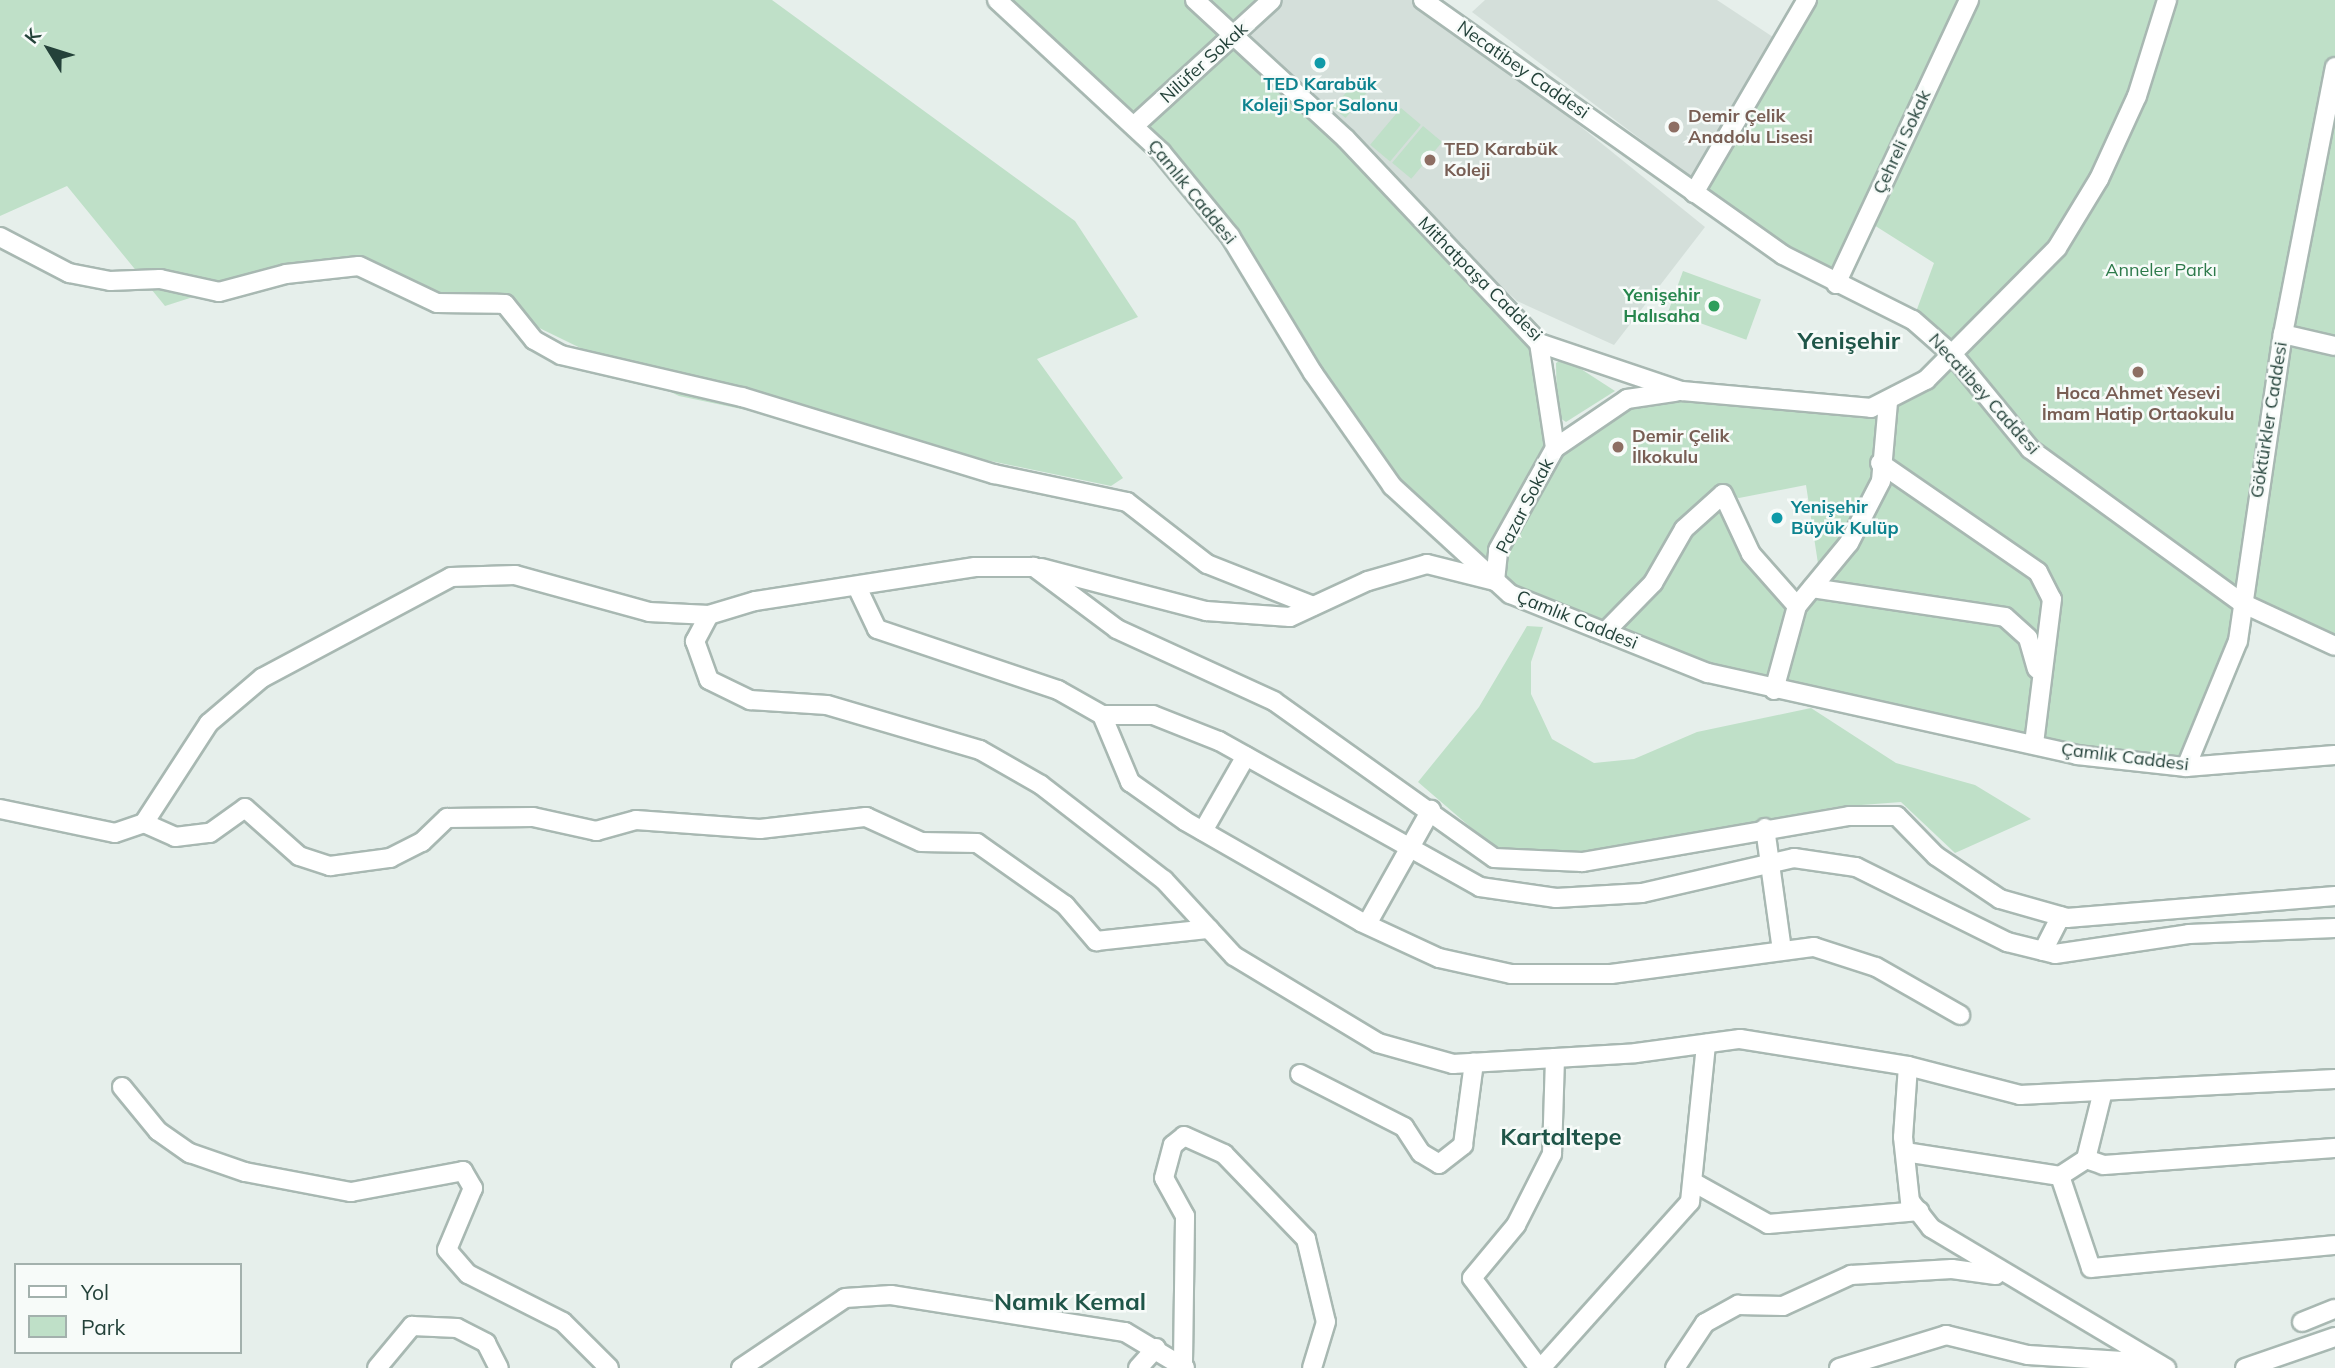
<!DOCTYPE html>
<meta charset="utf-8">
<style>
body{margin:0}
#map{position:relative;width:2335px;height:1368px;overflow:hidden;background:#e6efeb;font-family:Mulish,sans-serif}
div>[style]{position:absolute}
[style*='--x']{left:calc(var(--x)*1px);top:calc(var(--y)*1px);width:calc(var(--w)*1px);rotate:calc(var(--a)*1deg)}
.built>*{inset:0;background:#d4dfda}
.green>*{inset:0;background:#bfe0c8;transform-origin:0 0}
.roads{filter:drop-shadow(2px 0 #a8b8b2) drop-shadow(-2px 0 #a8b8b2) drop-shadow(0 2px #a8b8b2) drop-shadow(0 -2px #a8b8b2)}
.minor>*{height:18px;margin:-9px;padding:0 9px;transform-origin:9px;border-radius:9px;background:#fff}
.dots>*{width:19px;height:19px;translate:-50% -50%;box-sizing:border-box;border:4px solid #f7fbf9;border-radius:50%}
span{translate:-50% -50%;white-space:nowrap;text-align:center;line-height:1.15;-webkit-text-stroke:5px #f7fbf9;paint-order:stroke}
.street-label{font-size:18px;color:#24423a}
.culture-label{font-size:18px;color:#0d838f;font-weight:700}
.left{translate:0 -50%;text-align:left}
.education-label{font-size:18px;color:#785e54;font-weight:700}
.park-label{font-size:18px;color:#2d7a4b}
.leisure-label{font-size:18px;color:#27864d;font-weight:700}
.right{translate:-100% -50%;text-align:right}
.district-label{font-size:24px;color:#1f5548;font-weight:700}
.legend{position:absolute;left:14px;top:1263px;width:228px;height:91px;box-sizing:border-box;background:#f7fbf9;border:2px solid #a3b1ad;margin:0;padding:9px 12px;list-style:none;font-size:21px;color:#24423a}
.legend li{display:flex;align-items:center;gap:14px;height:35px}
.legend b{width:35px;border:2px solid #a3b1ad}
.north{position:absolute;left:14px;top:14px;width:70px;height:70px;-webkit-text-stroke:5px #f7fbf9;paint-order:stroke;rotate:308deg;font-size:19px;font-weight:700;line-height:28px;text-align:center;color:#24423a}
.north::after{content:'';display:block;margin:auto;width:24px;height:32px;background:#24423a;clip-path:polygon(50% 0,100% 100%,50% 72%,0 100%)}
</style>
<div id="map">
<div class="built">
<i style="clip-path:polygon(1272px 0,1424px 0,1705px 227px,1614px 345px,1517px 301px,1234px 36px)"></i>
<i style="clip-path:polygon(1485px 0,1717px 0,1776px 39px,1692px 178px,1472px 12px)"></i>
</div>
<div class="green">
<i style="clip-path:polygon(0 0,772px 0,1075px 221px,1138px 317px,1037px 359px,1123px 478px,1111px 486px,679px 396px,488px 303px,421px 295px,358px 277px,286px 267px,165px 306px,67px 186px,0 216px)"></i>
<i style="clip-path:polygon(evenodd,996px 0,1272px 0,1234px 35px,1539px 343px,1555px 447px,1627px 399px,1682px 391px,1871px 408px,1953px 356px,1913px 320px,1934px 263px,1866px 220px,1836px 284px,1694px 193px,1807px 0,2335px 0,2335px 646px,2242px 603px,2186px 767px,1774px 690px,1510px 594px,1392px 486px,1230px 236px,1161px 152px,996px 0,1806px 485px,1819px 570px,1797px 606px,1751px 554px,1724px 494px,1739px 498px,1806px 485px)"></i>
<i style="left:1359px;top:77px;width:16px;height:40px;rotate:40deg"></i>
<i style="left:1401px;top:108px;width:26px;height:48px;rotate:40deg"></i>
<i style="left:1423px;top:126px;width:25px;height:48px;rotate:40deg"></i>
<i style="left:1683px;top:271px;width:83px;height:43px;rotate:20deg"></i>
<i style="clip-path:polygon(1564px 358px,1615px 391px,1566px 422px,1557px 416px,1556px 363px)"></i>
<i style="clip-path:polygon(1527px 626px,1543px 627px,1531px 662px,1531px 694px,1552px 739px,1594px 763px,1634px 759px,1697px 732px,1811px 708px,1896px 763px,1975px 785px,2031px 819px,1955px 853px,1901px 802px,1835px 807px,1585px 854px,1514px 855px,1490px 844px,1418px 782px,1479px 707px)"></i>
</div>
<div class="roads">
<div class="minor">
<i style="--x:997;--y:0;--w:224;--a:42.8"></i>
<i style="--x:1161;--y:152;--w:109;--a:50.6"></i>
<i style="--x:1230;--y:236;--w:160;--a:58.8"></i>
<i style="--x:1313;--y:373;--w:138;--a:55"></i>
<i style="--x:1392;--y:486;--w:160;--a:42.5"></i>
<i style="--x:1510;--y:594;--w:213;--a:21.8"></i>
<i style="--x:1708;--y:673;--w:378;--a:12.5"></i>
<i style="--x:2077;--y:755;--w:110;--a:6.3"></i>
<i style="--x:2186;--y:767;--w:149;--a:-4.6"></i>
<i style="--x:1195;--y:0;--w:205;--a:42.6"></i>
<i style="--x:1346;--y:139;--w:281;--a:46.6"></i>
<i style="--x:1539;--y:343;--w:151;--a:18.6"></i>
<i style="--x:1682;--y:391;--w:190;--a:5.1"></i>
<i style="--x:1871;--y:408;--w:62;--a:-27"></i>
<i style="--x:1926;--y:380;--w:186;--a:-45.2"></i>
<i style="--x:2057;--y:248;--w:81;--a:-58.7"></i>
<i style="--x:2099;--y:179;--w:91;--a:-65.4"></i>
<i style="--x:2137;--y:96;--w:101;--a:-72.6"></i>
<i style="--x:1423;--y:0;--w:441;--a:35.3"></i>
<i style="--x:1783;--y:255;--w:145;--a:26.6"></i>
<i style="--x:1913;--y:320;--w:55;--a:41.3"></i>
<i style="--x:1954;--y:356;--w:120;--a:50.7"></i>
<i style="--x:2030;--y:449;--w:262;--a:36"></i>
<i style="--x:2242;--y:603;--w:102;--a:24.8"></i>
<i style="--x:1135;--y:125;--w:185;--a:-42.4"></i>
<i style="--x:1694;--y:193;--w:224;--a:-59.7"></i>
<i style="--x:0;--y:237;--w:78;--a:27.6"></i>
<i style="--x:69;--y:273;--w:42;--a:11"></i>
<i style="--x:110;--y:281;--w:50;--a:-2.3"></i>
<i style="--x:160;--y:279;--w:60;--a:12.4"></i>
<i style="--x:219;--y:292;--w:69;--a:-15"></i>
<i style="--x:286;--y:274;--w:73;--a:-6.3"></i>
<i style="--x:359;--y:266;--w:86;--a:25.4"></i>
<i style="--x:437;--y:303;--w:68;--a:0.8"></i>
<i style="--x:505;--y:304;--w:46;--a:51.1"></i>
<i style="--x:534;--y:340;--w:31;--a:29"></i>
<i style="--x:561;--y:355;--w:186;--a:13.1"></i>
<i style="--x:742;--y:397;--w:264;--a:17"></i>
<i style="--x:994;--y:474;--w:136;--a:11.9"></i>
<i style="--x:1127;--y:502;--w:101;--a:37.8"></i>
<i style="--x:1207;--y:564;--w:114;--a:21.6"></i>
<i style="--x:1836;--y:284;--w:314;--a:-64.9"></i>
<i style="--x:2283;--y:334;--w:53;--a:13"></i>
<i style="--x:1539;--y:343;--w:106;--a:81.3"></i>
<i style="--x:1880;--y:463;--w:192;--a:34.6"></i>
<i style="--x:2038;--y:572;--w:30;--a:63"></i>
<i style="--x:2052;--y:599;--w:145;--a:97.1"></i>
<i style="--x:1041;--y:568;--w:171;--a:14.6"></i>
<i style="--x:1206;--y:611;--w:84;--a:4.1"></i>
<i style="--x:1290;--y:617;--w:86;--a:-24.8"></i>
<i style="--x:1368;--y:581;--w:61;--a:-16.1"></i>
<i style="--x:1427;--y:564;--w:70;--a:14"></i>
<i style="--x:1495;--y:581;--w:31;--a:-84"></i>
<i style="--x:1498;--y:550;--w:117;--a:-60.8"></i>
<i style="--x:1555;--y:448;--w:87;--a:-34.2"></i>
<i style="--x:1627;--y:399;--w:49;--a:-8.3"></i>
<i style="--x:1812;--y:588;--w:195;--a:8.5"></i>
<i style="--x:2005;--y:617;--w:31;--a:42"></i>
<i style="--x:2028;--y:638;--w:32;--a:74"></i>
<i style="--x:858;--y:589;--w:44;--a:64.6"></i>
<i style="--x:877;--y:629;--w:191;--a:18.6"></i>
<i style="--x:1058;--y:690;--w:51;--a:29.6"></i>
<i style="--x:1102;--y:715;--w:51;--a:0"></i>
<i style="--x:1153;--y:715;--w:71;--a:21.5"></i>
<i style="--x:1219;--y:741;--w:299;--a:29.2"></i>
<i style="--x:1480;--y:887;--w:77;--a:8.2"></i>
<i style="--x:1556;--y:898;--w:86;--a:-3.3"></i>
<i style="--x:1642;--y:893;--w:156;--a:-13"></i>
<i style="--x:1794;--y:858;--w:63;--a:8.3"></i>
<i style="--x:1856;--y:867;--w:169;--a:26.4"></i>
<i style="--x:2007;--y:942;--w:49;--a:14"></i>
<i style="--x:2055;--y:954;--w:135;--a:-8.5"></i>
<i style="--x:2189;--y:934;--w:146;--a:-2.4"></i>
<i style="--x:1605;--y:632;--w:69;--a:-45.6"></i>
<i style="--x:1653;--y:583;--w:62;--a:-60.1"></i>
<i style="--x:1684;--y:529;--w:52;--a:-41.9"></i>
<i style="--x:1723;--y:494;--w:66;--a:65"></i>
<i style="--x:1751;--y:554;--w:69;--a:48.5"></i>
<i style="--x:1774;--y:690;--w:87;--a:-74.7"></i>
<i style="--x:1797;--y:606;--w:82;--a:-50.5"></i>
<i style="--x:1849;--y:543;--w:70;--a:-62.7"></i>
<i style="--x:1881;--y:481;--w:78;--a:-84.9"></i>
<i style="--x:1102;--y:715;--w:73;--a:67.3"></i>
<i style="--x:1130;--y:782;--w:67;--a:35.3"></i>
<i style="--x:1185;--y:821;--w:203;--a:29.8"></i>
<i style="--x:1361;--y:922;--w:86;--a:24.8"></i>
<i style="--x:1439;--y:958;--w:74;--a:12.5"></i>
<i style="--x:1511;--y:974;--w:100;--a:0"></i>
<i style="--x:1611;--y:974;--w:205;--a:-7.6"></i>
<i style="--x:1814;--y:947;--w:65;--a:17.9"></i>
<i style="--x:1876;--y:967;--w:97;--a:29.7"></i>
<i style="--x:2186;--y:767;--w:136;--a:-67.6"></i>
<i style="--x:2238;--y:641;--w:310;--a:-81.7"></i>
<i style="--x:2283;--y:334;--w:272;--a:-79"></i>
<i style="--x:0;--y:809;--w:117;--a:11.8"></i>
<i style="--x:115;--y:833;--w:31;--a:-19"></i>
<i style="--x:144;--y:823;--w:119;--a:-57"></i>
<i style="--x:209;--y:723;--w:70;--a:-40.3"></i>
<i style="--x:262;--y:678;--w:214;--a:-28.1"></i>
<i style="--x:451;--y:577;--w:64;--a:-1.8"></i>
<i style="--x:515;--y:575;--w:139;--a:15.4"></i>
<i style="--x:649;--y:612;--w:60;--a:2.9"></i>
<i style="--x:144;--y:823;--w:34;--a:24"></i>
<i style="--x:175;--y:837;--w:35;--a:-7"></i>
<i style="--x:210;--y:833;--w:43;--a:-35.5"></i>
<i style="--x:245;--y:808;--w:72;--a:41.6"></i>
<i style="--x:299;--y:856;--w:33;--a:18"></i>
<i style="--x:330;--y:866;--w:61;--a:-7.6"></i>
<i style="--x:390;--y:858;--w:36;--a:-27"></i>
<i style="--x:422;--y:842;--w:35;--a:-44"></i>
<i style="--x:447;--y:818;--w:86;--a:-0.7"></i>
<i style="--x:533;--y:817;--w:65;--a:12.5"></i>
<i style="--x:596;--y:831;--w:41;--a:-15.4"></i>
<i style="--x:636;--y:820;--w:124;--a:4.2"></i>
<i style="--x:760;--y:829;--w:107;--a:-6.5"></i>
<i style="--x:866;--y:817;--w:60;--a:24.4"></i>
<i style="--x:921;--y:842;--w:56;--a:1"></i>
<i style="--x:977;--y:843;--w:108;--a:35.2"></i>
<i style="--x:1065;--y:905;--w:48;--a:49.3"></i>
<i style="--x:1096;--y:941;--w:114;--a:-6.1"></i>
<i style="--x:1765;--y:828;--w:123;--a:82.1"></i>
<i style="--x:1203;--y:831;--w:86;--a:-60.2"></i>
<i style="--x:2335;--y:896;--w:269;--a:175.3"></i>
<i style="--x:2067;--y:918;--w:70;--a:-164.2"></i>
<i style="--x:2000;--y:899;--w:77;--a:-146.1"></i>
<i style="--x:1936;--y:856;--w:56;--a:-134.3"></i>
<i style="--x:1897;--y:816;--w:48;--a:180"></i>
<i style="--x:1849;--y:816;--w:271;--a:170.2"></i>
<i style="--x:1582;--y:862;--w:88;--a:-177.4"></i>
<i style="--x:1494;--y:858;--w:270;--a:-144.5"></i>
<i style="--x:1274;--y:701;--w:173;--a:-155.4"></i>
<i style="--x:1117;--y:629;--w:104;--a:-143.2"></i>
<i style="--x:1034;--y:567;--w:59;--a:180"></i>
<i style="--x:975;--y:567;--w:223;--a:171.2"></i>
<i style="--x:755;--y:601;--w:48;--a:163.1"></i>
<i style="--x:709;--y:615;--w:30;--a:118"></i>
<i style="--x:695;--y:641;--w:41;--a:70.3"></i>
<i style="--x:709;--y:680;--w:46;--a:26"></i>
<i style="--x:750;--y:700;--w:77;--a:3.7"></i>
<i style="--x:827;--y:705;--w:159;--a:16.4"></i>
<i style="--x:980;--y:750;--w:70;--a:29.8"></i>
<i style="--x:1041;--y:785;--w:155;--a:37.7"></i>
<i style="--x:1164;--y:880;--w:103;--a:47.4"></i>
<i style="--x:1234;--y:956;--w:168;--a:31.1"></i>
<i style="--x:1378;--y:1043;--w:78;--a:15.6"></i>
<i style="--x:1453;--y:1064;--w:183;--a:-3.4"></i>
<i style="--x:1636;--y:1053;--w:105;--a:-7.7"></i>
<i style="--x:1740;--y:1039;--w:170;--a:9.1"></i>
<i style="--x:1908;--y:1066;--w:116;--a:14.5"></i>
<i style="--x:2020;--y:1095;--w:315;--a:-2.9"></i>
<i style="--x:1367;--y:924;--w:131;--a:-60.7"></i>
<i style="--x:2043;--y:951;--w:39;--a:-63"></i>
<i style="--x:1908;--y:1066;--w:71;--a:94"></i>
<i style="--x:1903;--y:1137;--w:64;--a:83.8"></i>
<i style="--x:1910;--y:1201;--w:34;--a:52"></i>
<i style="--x:1931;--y:1228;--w:274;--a:30.8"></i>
<i style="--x:1300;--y:1074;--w:117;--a:27"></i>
<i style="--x:1404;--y:1127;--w:31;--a:57"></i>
<i style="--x:1421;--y:1153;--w:21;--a:31"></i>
<i style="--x:1439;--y:1164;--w:31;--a:-38"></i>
<i style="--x:1463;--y:1145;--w:83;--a:-82.4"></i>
<i style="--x:122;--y:1087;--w:57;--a:50.7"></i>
<i style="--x:158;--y:1131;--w:39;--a:35"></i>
<i style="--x:190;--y:1153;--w:58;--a:19.1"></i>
<i style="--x:245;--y:1172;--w:108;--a:10.7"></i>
<i style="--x:351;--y:1192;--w:114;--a:-10.6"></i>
<i style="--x:463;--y:1171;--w:20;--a:60"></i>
<i style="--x:473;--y:1188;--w:67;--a:112.8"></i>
<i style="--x:447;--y:1250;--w:32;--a:49"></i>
<i style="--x:468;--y:1274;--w:106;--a:26.8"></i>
<i style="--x:563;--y:1322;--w:65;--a:45"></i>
<i style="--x:1905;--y:1152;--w:157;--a:8.8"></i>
<i style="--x:2060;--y:1176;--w:31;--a:-33"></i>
<i style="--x:2086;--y:1159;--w:70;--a:-76"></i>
<i style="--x:2086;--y:1159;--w:18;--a:19"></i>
<i style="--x:2103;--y:1165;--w:233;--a:-4.2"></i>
<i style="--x:2060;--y:1176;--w:97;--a:71.4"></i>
<i style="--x:2091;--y:1268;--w:245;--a:-5.4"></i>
<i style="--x:1693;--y:1182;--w:86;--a:29.2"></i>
<i style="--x:1768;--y:1224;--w:152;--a:-4.9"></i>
<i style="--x:2302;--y:1322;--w:35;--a:-22"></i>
<i style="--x:1183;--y:1362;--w:146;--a:-89.2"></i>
<i style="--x:1185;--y:1216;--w:43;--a:-118.9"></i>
<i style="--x:1164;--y:1178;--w:34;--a:-75"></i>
<i style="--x:1173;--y:1145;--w:14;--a:-39"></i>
<i style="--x:1184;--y:1136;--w:44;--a:24.2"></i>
<i style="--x:1224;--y:1154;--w:118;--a:46"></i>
<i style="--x:1306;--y:1239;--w:85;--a:76.5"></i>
<i style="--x:1326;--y:1322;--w:48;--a:106.9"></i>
<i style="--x:377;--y:1368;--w:55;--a:-50.2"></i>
<i style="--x:412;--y:1326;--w:45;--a:2.5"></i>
<i style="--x:457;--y:1328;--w:33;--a:27"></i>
<i style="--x:486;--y:1343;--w:28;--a:63"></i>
<i style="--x:741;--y:1368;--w:125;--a:-33.9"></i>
<i style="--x:845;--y:1298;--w:46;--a:-3.7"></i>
<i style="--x:891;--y:1295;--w:237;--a:9"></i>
<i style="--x:1125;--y:1332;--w:70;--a:31"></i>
<i style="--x:1138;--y:1368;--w:27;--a:-48"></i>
<i style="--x:1539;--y:1368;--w:112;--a:-126.7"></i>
<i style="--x:1472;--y:1278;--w:69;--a:-50.3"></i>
<i style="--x:1516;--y:1225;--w:80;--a:-63.1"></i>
<i style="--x:1552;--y:1154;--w:96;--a:-88.2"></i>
<i style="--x:1541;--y:1368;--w:223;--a:-48.1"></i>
<i style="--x:1690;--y:1202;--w:159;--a:-84.2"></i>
<i style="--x:1675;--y:1368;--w:54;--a:-56.3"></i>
<i style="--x:1705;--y:1323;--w:38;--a:-29"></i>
<i style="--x:1738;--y:1305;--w:45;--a:1.3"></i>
<i style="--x:1783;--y:1306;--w:75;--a:-24.5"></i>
<i style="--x:1851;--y:1275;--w:101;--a:-3.4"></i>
<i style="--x:1952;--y:1269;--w:44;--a:7.8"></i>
<i style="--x:1839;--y:1368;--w:112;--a:-17.1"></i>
<i style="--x:1946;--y:1335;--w:84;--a:13.7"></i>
<i style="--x:2028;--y:1355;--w:126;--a:3.6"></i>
<i style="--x:2245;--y:1368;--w:95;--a:-19"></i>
</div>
</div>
<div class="dots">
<i style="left:1320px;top:63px;background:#0f9aa8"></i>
<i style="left:1674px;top:127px;background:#8d6e63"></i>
<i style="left:1430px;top:160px;background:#8d6e63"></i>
<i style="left:1714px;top:306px;background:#2e9e5b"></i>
<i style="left:2138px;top:372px;background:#8d6e63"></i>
<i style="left:1618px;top:447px;background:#8d6e63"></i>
<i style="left:1777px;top:518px;background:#0f9aa8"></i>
</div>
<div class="street-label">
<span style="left:1204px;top:63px;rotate:-42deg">Nilüfer Sokak</span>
<span style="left:1523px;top:70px;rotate:35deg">Necatibey Caddesi</span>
<span style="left:1902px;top:142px;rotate:-65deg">Çehreli Sokak</span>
<span style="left:1192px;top:192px;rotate:51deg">Çamlık Caddesi</span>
<span style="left:1480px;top:279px;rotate:45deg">Mithatpaşa Caddesi</span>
<span style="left:1984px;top:394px;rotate:48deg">Necatibey Caddesi</span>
<span style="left:2269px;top:420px;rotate:-81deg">Göktürkler Caddesi</span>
<span style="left:1525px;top:506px;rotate:-63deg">Pazar Sokak</span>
<span style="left:1577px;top:620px;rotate:22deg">Çamlık Caddesi</span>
<span style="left:2125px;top:757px;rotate:7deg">Çamlık Caddesi</span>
</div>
<div class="culture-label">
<span style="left:1320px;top:95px">TED Karabük<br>Koleji Spor Salonu</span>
<span class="left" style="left:1791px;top:518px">Yenişehir<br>Büyük Kulüp</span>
</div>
<div class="education-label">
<span class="left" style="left:1688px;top:127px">Demir Çelik<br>Anadolu Lisesi</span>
<span class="left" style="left:1444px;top:160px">TED Karabük<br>Koleji</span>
<span style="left:2138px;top:404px">Hoca Ahmet Yesevi<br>İmam Hatip Ortaokulu</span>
<span class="left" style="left:1632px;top:447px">Demir Çelik<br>İlkokulu</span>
</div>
<div class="park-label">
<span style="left:2161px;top:270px">Anneler Parkı</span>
</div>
<div class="leisure-label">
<span class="right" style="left:1700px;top:306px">Yenişehir<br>Halısaha</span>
</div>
<div class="district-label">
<span style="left:1849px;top:341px">Yenişehir</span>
<span style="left:1561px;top:1137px">Kartaltepe</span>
<span style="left:1070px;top:1302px">Namık Kemal</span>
</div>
<ul class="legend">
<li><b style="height:9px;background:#fff"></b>Yol</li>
<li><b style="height:19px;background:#bfe0c8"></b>Park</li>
</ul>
<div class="north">K</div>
</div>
